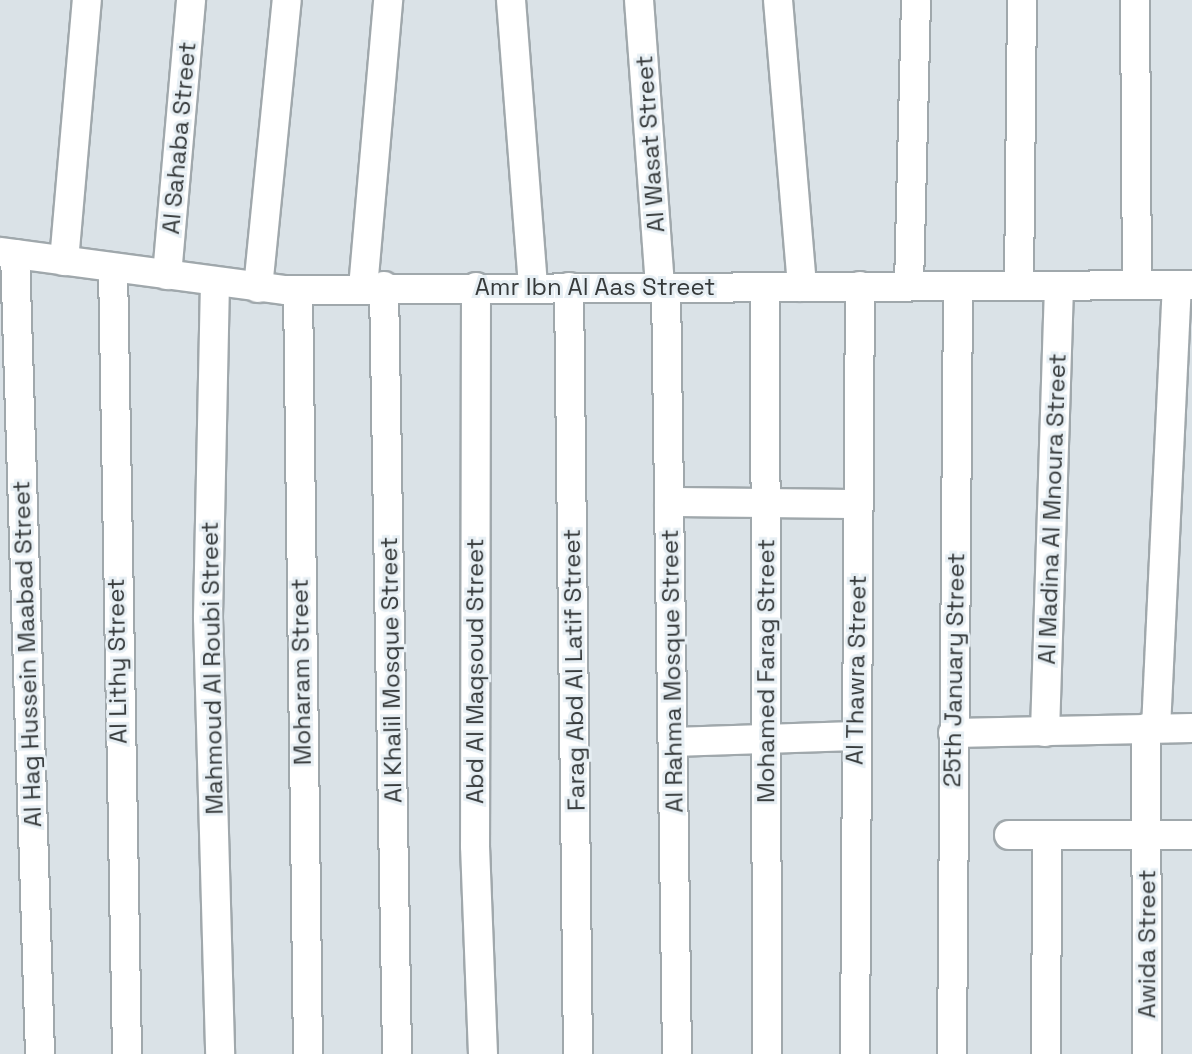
<!DOCTYPE html>
<style>
body{margin:0}
#map{position:relative;width:1192px;height:1054px;overflow:hidden;background:#dae2e7;font-family:"Space Grotesk",sans-serif}
div>[style]{position:absolute}
[style*='--x']{left:calc(var(--x)*1px);top:calc(var(--y)*1px);width:calc(var(--w)*1px);rotate:calc(var(--a)*1deg)}
.roads{filter:drop-shadow(2px 0 #a0a8ac) drop-shadow(-2px 0 #a0a8ac) drop-shadow(0 2px #a0a8ac) drop-shadow(0 -2px #a0a8ac)}
.minor>*{height:28px;margin:-14px;padding:0 14px;transform-origin:14px;border-radius:14px;background:#fff}
span{translate:-50% -50%;white-space:nowrap;text-align:center;line-height:1.15;-webkit-text-stroke:6px #e7eff4;paint-order:stroke}
.street-label{font-size:24px;color:#363a3b}
</style>
<div id="map">
<div class="roads">
<div class="minor">
<i style="--x:511;--y:0;--w:288;--a:85.6"></i>
<i style="--x:639;--y:0;--w:288;--a:85.8"></i>
<i style="--x:778;--y:0;--w:288;--a:85.2"></i>
<i style="--x:1135;--y:0;--w:285;--a:89.6"></i>
<i style="--x:0;--y:252;--w:289;--a:7.6"></i>
<i style="--x:286;--y:290;--w:906;--a:-0.32"></i>
<i style="--x:15;--y:254;--w:800;--a:88.21"></i>
<i style="--x:64;--y:261;--w:262;--a:-85"></i>
<i style="--x:113;--y:268;--w:786;--a:88.98"></i>
<i style="--x:167;--y:275;--w:276;--a:-85"></i>
<i style="--x:215;--y:282;--w:336;--a:91.2"></i>
<i style="--x:208;--y:618;--w:436;--a:88.4"></i>
<i style="--x:384;--y:286;--w:768;--a:89.03"></i>
<i style="--x:909;--y:286;--w:286;--a:-88.6"></i>
<i style="--x:1019;--y:286;--w:286;--a:-89.4"></i>
<i style="--x:476;--y:287;--w:559;--a:90.1"></i>
<i style="--x:475;--y:846;--w:208;--a:87.8"></i>
<i style="--x:569;--y:287;--w:767;--a:89.33"></i>
<i style="--x:666;--y:287;--w:767;--a:89.18"></i>
<i style="--x:765;--y:287;--w:767;--a:89.85"></i>
<i style="--x:258;--y:288;--w:289;--a:-84.3"></i>
<i style="--x:363;--y:288;--w:289;--a:-85"></i>
<i style="--x:298;--y:290;--w:764;--a:89.25"></i>
<i style="--x:669;--y:502;--w:189;--a:0.6"></i>
<i style="--x:1146;--y:728;--w:326;--a:89.8"></i>
<i style="--x:1156;--y:728;--w:443;--a:-87.3"></i>
<i style="--x:1045;--y:732;--w:446;--a:-88.2"></i>
<i style="--x:953;--y:733;--w:239;--a:-1.2"></i>
<i style="--x:673;--y:742;--w:182;--a:-1.9"></i>
<i style="--x:1009;--y:835;--w:183;--a:0"></i>
<i style="--x:855;--y:1054;--w:768;--a:-89.63"></i>
<i style="--x:952;--y:1054;--w:768;--a:-89.55"></i>
<i style="--x:1046;--y:1054;--w:219;--a:-89.7"></i>
</div>
</div>
<div class="street-label">
<span style="left:179px;top:138px;rotate:-85deg">Al Sahaba Street</span>
<span style="left:650px;top:144px;rotate:-94deg">Al Wasat Street</span>
<span style="left:595px;top:287px">Amr Ibn Al Aas Street</span>
<span style="left:1052px;top:509px;rotate:-88deg">Al Madina Al Mnoura Street</span>
<span style="left:27px;top:654px;rotate:-92deg">Al Hag Hussein Maabad Street</span>
<span style="left:117px;top:661px;rotate:-91deg">Al Lithy Street</span>
<span style="left:212px;top:668px;rotate:-91deg">Mahmoud Al Roubi Street</span>
<span style="left:391px;top:670px;rotate:-91deg">Al Khalil Mosque Street</span>
<span style="left:574px;top:670px;rotate:-91deg">Farag Abd Al Latif Street</span>
<span style="left:856px;top:670px;rotate:-89deg">Al Thawra Street</span>
<span style="left:954px;top:670px;rotate:-89deg">25th January Street</span>
<span style="left:475px;top:671px;rotate:-90deg">Abd Al Maqsoud Street</span>
<span style="left:672px;top:671px;rotate:-91deg">Al Rahma Mosque Street</span>
<span style="left:766px;top:671px;rotate:-90deg">Mohamed Farag Street</span>
<span style="left:301px;top:672px;rotate:-91deg">Moharam Street</span>
<span style="left:1147px;top:944px;rotate:-90deg">Awida Street</span>
</div>
</div>
